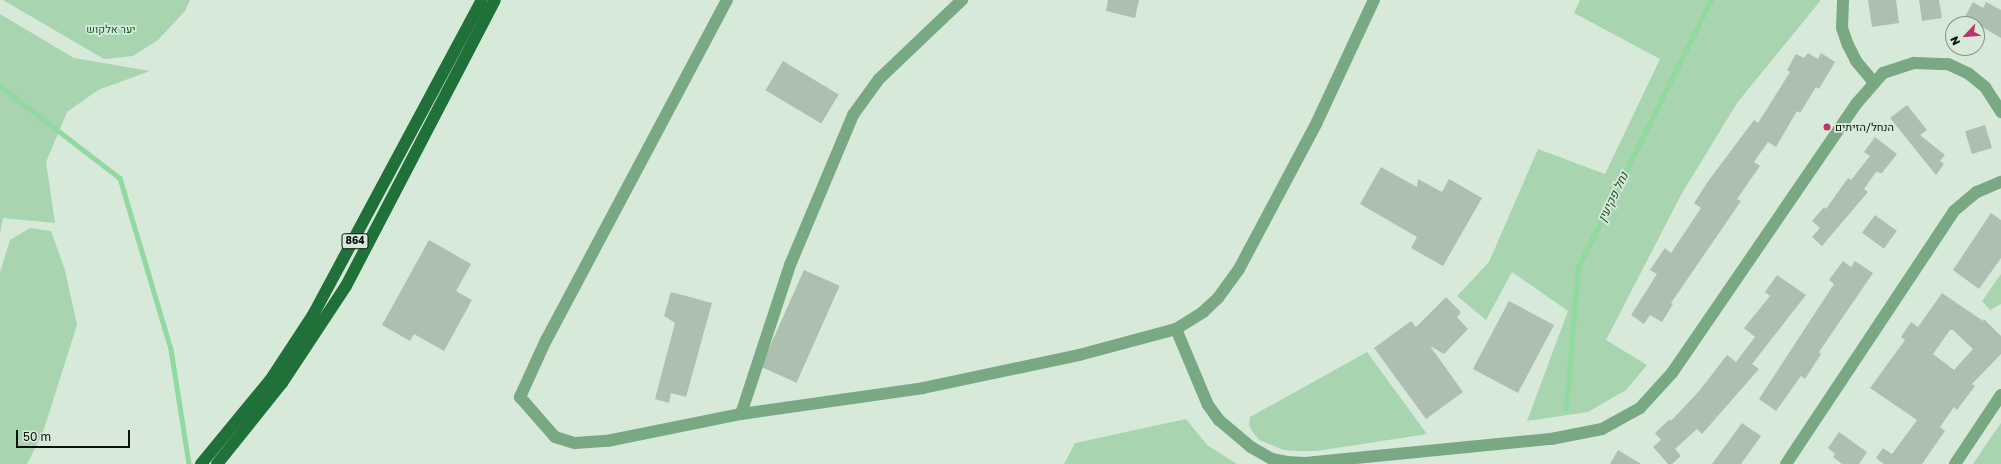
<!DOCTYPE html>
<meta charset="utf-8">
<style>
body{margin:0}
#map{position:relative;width:2001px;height:464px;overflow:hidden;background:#d7eada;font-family:"Golos Text",Heebo,sans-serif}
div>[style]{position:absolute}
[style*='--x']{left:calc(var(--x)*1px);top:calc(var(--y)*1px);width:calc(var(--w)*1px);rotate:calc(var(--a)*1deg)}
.green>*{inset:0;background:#a8d4b0}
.stream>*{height:4.5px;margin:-2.25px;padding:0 2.25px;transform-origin:2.25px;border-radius:2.25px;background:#90d9a0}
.building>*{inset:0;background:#adbfb0;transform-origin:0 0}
.minor>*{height:12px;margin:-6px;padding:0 6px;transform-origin:6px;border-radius:6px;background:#79a983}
.major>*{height:12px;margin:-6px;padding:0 6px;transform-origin:6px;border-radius:6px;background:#20703a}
.dots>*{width:11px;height:11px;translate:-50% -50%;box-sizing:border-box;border:2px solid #d7eada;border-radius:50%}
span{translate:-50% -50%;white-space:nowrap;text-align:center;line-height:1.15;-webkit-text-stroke:3.5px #d7eada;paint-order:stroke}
.shield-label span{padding:1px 3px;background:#d7eada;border:1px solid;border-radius:3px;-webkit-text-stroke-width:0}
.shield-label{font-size:10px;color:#0b110c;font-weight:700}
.park-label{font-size:11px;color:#0c5f2c}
.poi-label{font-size:11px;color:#0b110c}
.left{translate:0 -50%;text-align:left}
.water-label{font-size:12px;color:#184d28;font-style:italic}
.north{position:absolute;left:1945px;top:16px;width:40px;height:40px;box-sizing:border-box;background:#d7eada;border:1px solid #859388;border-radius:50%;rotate:244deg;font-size:11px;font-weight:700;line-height:16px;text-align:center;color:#0b110c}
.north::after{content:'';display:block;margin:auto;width:14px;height:18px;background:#bd326b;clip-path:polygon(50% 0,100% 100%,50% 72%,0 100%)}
.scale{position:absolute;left:16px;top:430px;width:114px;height:18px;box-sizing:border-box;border:2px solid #0b110c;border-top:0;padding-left:5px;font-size:12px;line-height:14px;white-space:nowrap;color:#0b110c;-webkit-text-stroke:3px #d7eada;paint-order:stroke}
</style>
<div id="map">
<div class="green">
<i style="clip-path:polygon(3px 0,190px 0,185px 11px,158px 40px,133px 56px,104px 59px)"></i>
<i style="clip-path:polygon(1580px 0,1821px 0,1737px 103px,1681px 195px,1606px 340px,1647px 365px,1626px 390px,1588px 412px,1527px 421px,1568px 311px,1512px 272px,1486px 320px,1457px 296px,1489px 262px,1538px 149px,1605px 174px,1660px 59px,1574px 13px)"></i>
<i style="clip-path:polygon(0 14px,74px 58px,150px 71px,98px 90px,67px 112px,46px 162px,55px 223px,3px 218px,0 234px)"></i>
<i style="clip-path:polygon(30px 228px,51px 231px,65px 270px,77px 325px,43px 432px,27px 464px,0 464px,0 272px,10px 240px)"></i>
<i style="clip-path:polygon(2001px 274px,2001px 304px,1990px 310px,1982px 301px)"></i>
<i style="clip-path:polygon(1367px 352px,1427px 434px,1317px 451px,1298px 451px,1284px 450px,1259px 440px,1252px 431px,1249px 425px,1250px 417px)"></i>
<i style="clip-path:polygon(1186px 419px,1207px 445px,1237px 464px,1064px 464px,1075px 443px)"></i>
<i style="clip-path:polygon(2001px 423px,2001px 464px,1973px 464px,1987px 443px)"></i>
</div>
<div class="stream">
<i style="--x:0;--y:86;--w:151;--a:37.5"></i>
<i style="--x:120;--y:178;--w:178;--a:73.4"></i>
<i style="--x:171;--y:349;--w:116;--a:81.1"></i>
<i style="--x:1566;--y:409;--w:143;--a:-85.2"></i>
<i style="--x:1578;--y:267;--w:298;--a:-63.5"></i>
</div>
<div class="building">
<i style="clip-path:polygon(1108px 0,1139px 0,1135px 18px,1106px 11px)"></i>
<i style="clip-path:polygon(1868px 0,1896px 0,1899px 23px,1872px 27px)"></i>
<i style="clip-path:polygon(1919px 0,1939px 0,1942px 18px,1922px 21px)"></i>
<i style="clip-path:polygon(1973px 2px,1983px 8px,1986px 2px,2001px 10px,2001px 38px,1977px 24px,1961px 24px)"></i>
<i style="clip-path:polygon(1808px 53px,1818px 59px,1821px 53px,1835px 62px,1819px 89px,1816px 87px,1800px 113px,1797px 111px,1776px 147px,1768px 142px,1754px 162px,1760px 166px,1737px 199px,1741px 201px,1671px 303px,1673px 304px,1662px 322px,1650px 315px,1644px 324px,1631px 315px,1657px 274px,1650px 270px,1665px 248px,1671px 253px,1701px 208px,1694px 203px,1709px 180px,1754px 120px,1758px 123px,1790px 72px,1787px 70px,1796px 54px,1804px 58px)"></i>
<i style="left:783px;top:61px;width:65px;height:34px;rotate:31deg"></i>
<i style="clip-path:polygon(1907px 105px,1927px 130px,1920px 135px,1945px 155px,1940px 161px,1944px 164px,1936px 175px,1890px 118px)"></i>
<i style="left:1985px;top:125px;width:24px;height:21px;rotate:73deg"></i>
<i style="clip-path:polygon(1875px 137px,1897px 154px,1882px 173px,1876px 172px,1864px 189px,1868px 192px,1822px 246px,1812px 237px,1820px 228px,1812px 221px,1824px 207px,1826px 209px,1848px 178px,1851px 180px,1870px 156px,1864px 152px)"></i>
<i style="clip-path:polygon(1381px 167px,1417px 187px,1418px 179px,1442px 192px,1449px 179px,1482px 198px,1443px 266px,1411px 248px,1417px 237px,1360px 204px)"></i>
<i style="clip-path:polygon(1991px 213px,2001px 220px,2001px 258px,1979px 289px,1953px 270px)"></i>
<i style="left:1875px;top:215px;width:27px;height:22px;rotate:36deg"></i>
<i style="clip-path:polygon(429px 240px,471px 264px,456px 291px,472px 300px,444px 351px,414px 334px,410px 341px,382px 325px)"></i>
<i style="clip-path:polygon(1843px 261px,1851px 267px,1855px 261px,1873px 273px,1819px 352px,1821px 354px,1805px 379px,1801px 376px,1776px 411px,1759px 399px,1834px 284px,1829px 280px)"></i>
<i style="left:804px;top:270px;width:39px;height:106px;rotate:24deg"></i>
<i style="clip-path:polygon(1777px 275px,1806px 295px,1752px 364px,1759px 369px,1702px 434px,1697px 429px,1675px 449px,1681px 456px,1672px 464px,1668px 464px,1653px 447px,1661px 440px,1655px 433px,1670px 419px,1671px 421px,1700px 390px,1727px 355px,1736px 362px,1755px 337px,1744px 328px,1770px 296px,1765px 292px)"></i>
<i style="clip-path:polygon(671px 292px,712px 303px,686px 397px,671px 393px,669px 403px,655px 399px,675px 323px,664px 316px)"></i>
<i style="clip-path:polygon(evenodd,1942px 293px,1983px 321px,1984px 319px,2001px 336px,2001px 354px,1972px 384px,1975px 386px,1957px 410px,1954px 407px,1940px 427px,1945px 431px,1922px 464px,1884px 464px,1876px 458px,1883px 448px,1892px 454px,1917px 420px,1870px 388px,1905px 340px,1901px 337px,1911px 322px,1918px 327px,1942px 293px,1950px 330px,1953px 330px,1973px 349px,1954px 370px,1933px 354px,1950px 330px)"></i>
<i style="clip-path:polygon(1446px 297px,1461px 312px,1457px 317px,1468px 329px,1444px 354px,1430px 346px,1463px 392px,1426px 419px,1374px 348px,1411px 321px,1416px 327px)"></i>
<i style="left:1509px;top:301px;width:51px;height:77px;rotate:28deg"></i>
<i style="clip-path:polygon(1742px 423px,1761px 436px,1741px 464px,1712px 464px)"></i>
<i style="clip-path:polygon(1839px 432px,1867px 452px,1859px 464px,1842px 464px,1833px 457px,1835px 454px,1828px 448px)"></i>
<i style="clip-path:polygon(1618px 450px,1641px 464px,1610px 464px)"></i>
</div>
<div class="minor">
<i style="--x:727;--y:0;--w:385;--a:118"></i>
<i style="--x:546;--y:340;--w:63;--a:114.5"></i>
<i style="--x:520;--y:397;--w:53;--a:48.8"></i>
<i style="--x:555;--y:437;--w:21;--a:17"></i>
<i style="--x:575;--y:443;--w:32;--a:-4"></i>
<i style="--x:607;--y:441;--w:137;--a:-11.4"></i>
<i style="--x:741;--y:414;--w:184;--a:-8.1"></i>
<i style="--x:923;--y:388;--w:159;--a:-11.9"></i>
<i style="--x:1079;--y:355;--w:100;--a:-15"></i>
<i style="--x:1176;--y:329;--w:32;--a:-32"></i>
<i style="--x:1203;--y:312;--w:21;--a:-43"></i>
<i style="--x:1218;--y:298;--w:36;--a:-54"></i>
<i style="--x:1239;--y:269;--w:166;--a:-62"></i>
<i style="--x:1317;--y:122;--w:135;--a:-65"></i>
<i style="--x:1843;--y:0;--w:28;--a:92"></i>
<i style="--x:1842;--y:28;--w:18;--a:71"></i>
<i style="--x:1848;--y:45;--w:18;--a:63"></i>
<i style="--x:1856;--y:61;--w:26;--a:50"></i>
<i style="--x:1176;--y:329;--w:82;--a:67.2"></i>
<i style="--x:1208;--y:405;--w:19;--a:54"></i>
<i style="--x:1219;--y:420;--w:42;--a:40.2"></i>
<i style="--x:1251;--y:447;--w:24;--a:30"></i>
<i style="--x:1272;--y:459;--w:15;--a:11"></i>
<i style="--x:1287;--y:462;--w:18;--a:3"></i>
<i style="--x:1305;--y:463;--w:247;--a:-5.6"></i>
<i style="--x:1551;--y:439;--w:52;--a:-11.1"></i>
<i style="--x:1602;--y:429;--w:43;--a:-28.9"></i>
<i style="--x:1640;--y:408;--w:47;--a:-47.6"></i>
<i style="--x:1672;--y:373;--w:327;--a:-55.6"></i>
<i style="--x:1857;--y:103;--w:40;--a:-49"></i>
<i style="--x:1883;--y:73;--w:33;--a:-18"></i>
<i style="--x:1914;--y:63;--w:34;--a:2"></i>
<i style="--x:1948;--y:64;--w:23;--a:25"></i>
<i style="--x:1969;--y:74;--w:21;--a:39"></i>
<i style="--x:1985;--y:87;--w:30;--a:57"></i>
<i style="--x:741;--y:414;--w:157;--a:-71.8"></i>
<i style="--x:790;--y:265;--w:163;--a:-67.2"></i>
<i style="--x:853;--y:115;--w:44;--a:-54.2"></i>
<i style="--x:879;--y:79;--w:115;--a:-43.6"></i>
<i style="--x:1786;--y:464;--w:304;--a:-56.4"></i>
<i style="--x:1954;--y:211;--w:30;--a:-40"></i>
<i style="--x:1977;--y:192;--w:26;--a:-23"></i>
<i style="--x:1955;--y:464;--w:83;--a:-56.3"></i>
</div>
<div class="major">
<i style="--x:201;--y:464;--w:110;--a:-50.5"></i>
<i style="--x:271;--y:379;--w:77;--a:-56.7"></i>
<i style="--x:313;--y:315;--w:357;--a:-61.8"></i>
<i style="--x:217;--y:464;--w:104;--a:-51.3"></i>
<i style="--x:282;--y:383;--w:116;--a:-56.6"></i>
<i style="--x:346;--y:286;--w:322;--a:-62.5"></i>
</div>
<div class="dots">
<i style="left:1827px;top:127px;background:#bd326b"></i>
</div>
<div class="shield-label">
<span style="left:355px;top:241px">864</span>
</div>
<div class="park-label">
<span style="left:111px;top:29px">יער אלקוש</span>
</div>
<div class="poi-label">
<span class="left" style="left:1835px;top:127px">הנחל/הזיתים</span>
</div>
<div class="water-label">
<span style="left:1613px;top:197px;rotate:-64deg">נחל פקיעין</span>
</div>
<div class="north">N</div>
<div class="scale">50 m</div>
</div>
